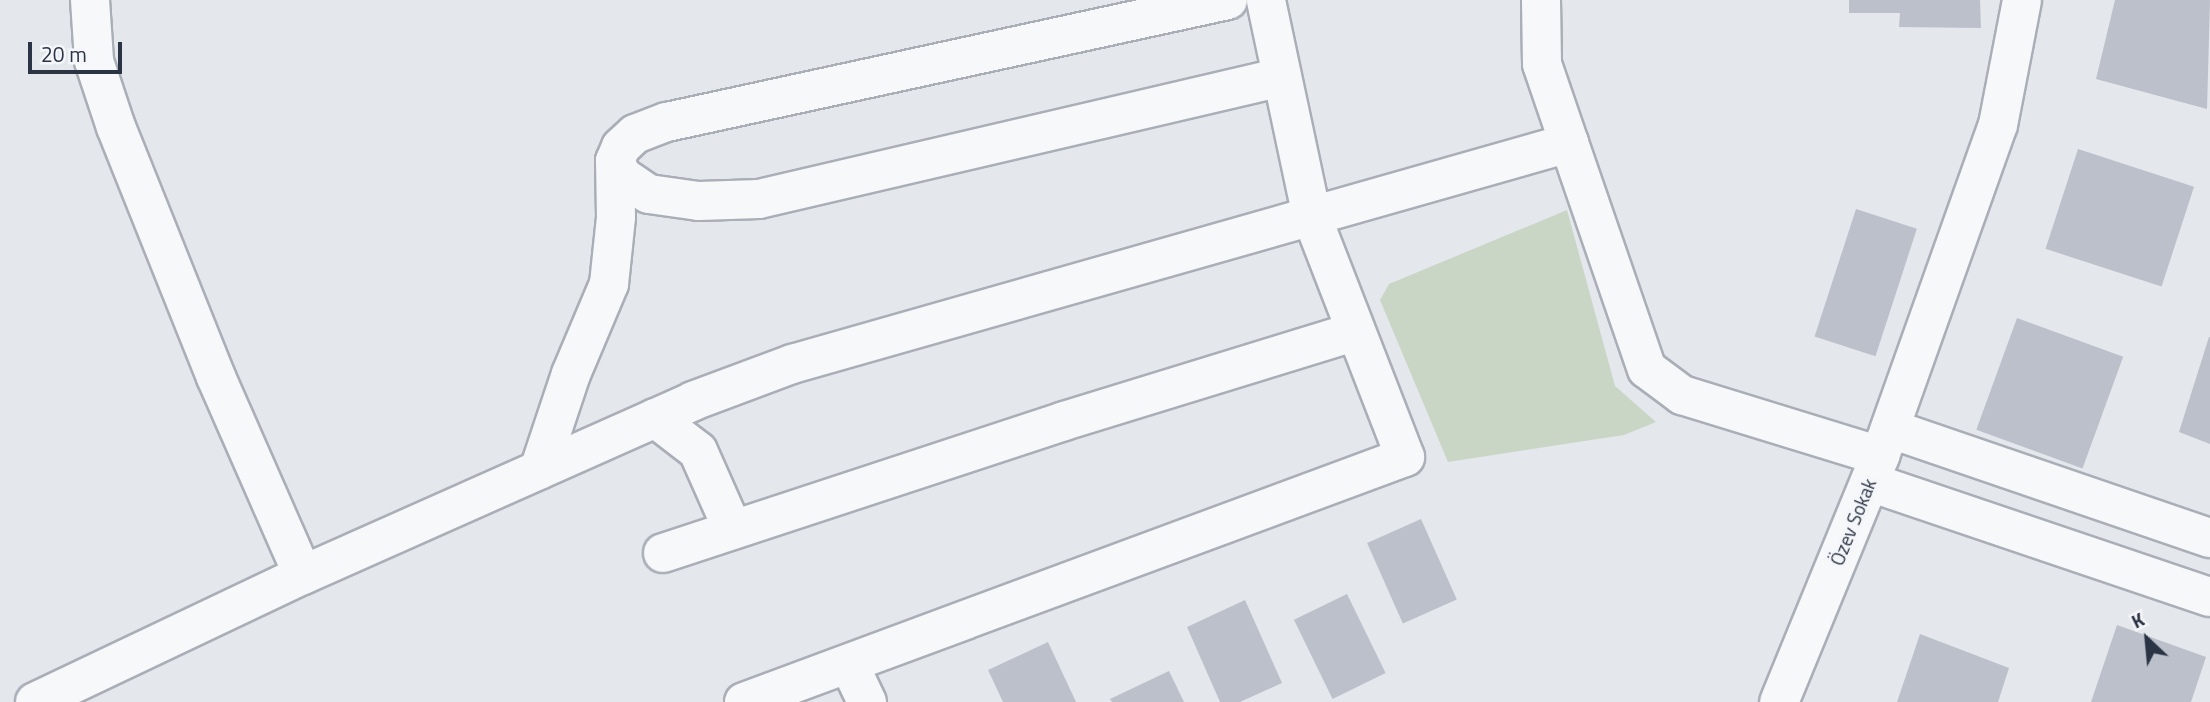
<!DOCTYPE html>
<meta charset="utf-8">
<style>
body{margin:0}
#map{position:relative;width:2210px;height:702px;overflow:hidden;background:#e4e7ec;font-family:"Titillium Web",sans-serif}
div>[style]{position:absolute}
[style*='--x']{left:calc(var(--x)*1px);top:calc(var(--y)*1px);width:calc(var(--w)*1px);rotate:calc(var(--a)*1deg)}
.green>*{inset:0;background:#c9d6c5}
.building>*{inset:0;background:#bbc0ca;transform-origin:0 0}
.roads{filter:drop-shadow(2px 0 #a9aeb7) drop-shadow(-2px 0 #a9aeb7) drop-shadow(0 2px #a9aeb7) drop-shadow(0 -2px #a9aeb7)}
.minor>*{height:38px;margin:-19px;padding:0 19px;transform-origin:19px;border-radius:19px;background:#f7f8fa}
span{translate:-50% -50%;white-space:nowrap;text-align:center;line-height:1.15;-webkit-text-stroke:7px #f4f6f9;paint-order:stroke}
.street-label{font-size:19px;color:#2b3445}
.north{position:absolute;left:2112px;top:604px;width:70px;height:70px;-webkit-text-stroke:5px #f4f6f9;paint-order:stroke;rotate:334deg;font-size:19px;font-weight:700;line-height:28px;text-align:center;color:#2b3445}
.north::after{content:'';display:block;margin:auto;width:24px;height:32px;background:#2b3445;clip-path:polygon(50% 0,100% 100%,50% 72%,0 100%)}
.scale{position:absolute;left:28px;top:42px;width:94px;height:32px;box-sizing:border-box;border:4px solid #2b3445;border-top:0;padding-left:9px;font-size:21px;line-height:24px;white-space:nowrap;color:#2b3445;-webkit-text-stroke:5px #f4f6f9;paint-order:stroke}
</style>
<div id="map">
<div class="green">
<i style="clip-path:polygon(1567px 210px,1615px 386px,1656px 422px,1624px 435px,1448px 462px,1380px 300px,1389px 284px)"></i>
</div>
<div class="building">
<i style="clip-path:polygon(1849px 0,1980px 0,1981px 28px,1899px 27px,1900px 13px,1849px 13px)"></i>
<i style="clip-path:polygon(2115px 0,2210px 0,2207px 109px,2096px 79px)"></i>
<i style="left:2078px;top:149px;width:122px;height:105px;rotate:18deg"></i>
<i style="left:1856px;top:209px;width:64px;height:134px;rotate:18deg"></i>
<i style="left:2017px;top:318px;width:113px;height:119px;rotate:20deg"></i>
<i style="clip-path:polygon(2209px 337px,2210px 337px,2210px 444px,2179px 432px)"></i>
<i style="left:1421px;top:519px;width:88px;height:59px;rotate:66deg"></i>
<i style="left:1347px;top:594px;width:88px;height:59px;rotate:64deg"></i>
<i style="clip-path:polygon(1245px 600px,1282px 683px,1240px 702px,1220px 702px,1187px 627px)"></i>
<i style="clip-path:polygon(2117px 625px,2206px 657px,2191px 702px,2091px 702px)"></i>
<i style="clip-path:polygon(1920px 634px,2009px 668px,1998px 702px,1897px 702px)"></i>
<i style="clip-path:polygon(1048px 642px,1076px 702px,1003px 702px,988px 670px)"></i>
<i style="clip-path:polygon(1169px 671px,1184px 702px,1112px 702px,1110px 699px)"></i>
</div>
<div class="roads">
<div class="minor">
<i style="--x:90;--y:0;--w:61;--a:86.2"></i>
<i style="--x:94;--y:61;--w:70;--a:71.6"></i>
<i style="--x:116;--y:127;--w:269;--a:68.2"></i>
<i style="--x:216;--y:377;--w:216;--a:66.3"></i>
<i style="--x:1541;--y:0;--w:64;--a:89.1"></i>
<i style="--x:1542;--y:64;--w:83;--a:71.1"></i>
<i style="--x:615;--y:161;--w:17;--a:65"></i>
<i style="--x:622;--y:176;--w:32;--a:34"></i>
<i style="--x:649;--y:194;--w:50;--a:8"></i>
<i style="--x:699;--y:201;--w:60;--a:-1.9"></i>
<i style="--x:759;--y:199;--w:537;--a:-13.13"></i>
<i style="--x:655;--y:418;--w:54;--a:37.5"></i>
<i style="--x:698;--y:451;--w:86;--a:66.1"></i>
<i style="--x:1891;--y:429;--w:337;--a:18.9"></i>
<i style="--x:1880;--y:456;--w:351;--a:-70.4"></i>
<i style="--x:1998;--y:125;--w:127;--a:-79.1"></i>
<i style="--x:539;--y:470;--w:101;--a:-71.6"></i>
<i style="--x:571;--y:374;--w:98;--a:-67.1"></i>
<i style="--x:609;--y:284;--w:67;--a:-84"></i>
<i style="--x:616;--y:217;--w:56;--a:-91"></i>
<i style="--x:615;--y:161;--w:15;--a:-67"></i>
<i style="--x:621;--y:147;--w:19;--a:-43"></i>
<i style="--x:635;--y:134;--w:34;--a:-21"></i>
<i style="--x:667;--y:122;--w:574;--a:-12.27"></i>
<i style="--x:1870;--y:482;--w:359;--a:18.7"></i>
<i style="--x:663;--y:553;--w:422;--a:-18.2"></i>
<i style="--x:1064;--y:421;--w:303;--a:-17.1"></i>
<i style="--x:849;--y:664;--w:42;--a:64.7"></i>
<i style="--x:35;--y:702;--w:297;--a:-25.4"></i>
<i style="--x:303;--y:575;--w:427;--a:-24"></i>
<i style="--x:693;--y:401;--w:106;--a:-20.5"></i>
<i style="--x:792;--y:364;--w:808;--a:-15.88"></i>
<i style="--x:1569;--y:143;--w:239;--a:71"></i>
<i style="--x:1647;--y:369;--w:44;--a:36.6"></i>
<i style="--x:1682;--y:395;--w:207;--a:17.1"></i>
<i style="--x:1880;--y:456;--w:266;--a:112.3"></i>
<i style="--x:744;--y:702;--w:705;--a:-20.34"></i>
<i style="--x:1405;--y:457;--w:257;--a:-111.2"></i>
<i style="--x:1312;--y:217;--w:222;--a:-102"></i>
</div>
</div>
<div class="street-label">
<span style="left:1853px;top:522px;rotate:-68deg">Özev Sokak</span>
</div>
<div class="north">K</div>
<div class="scale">20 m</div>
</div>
